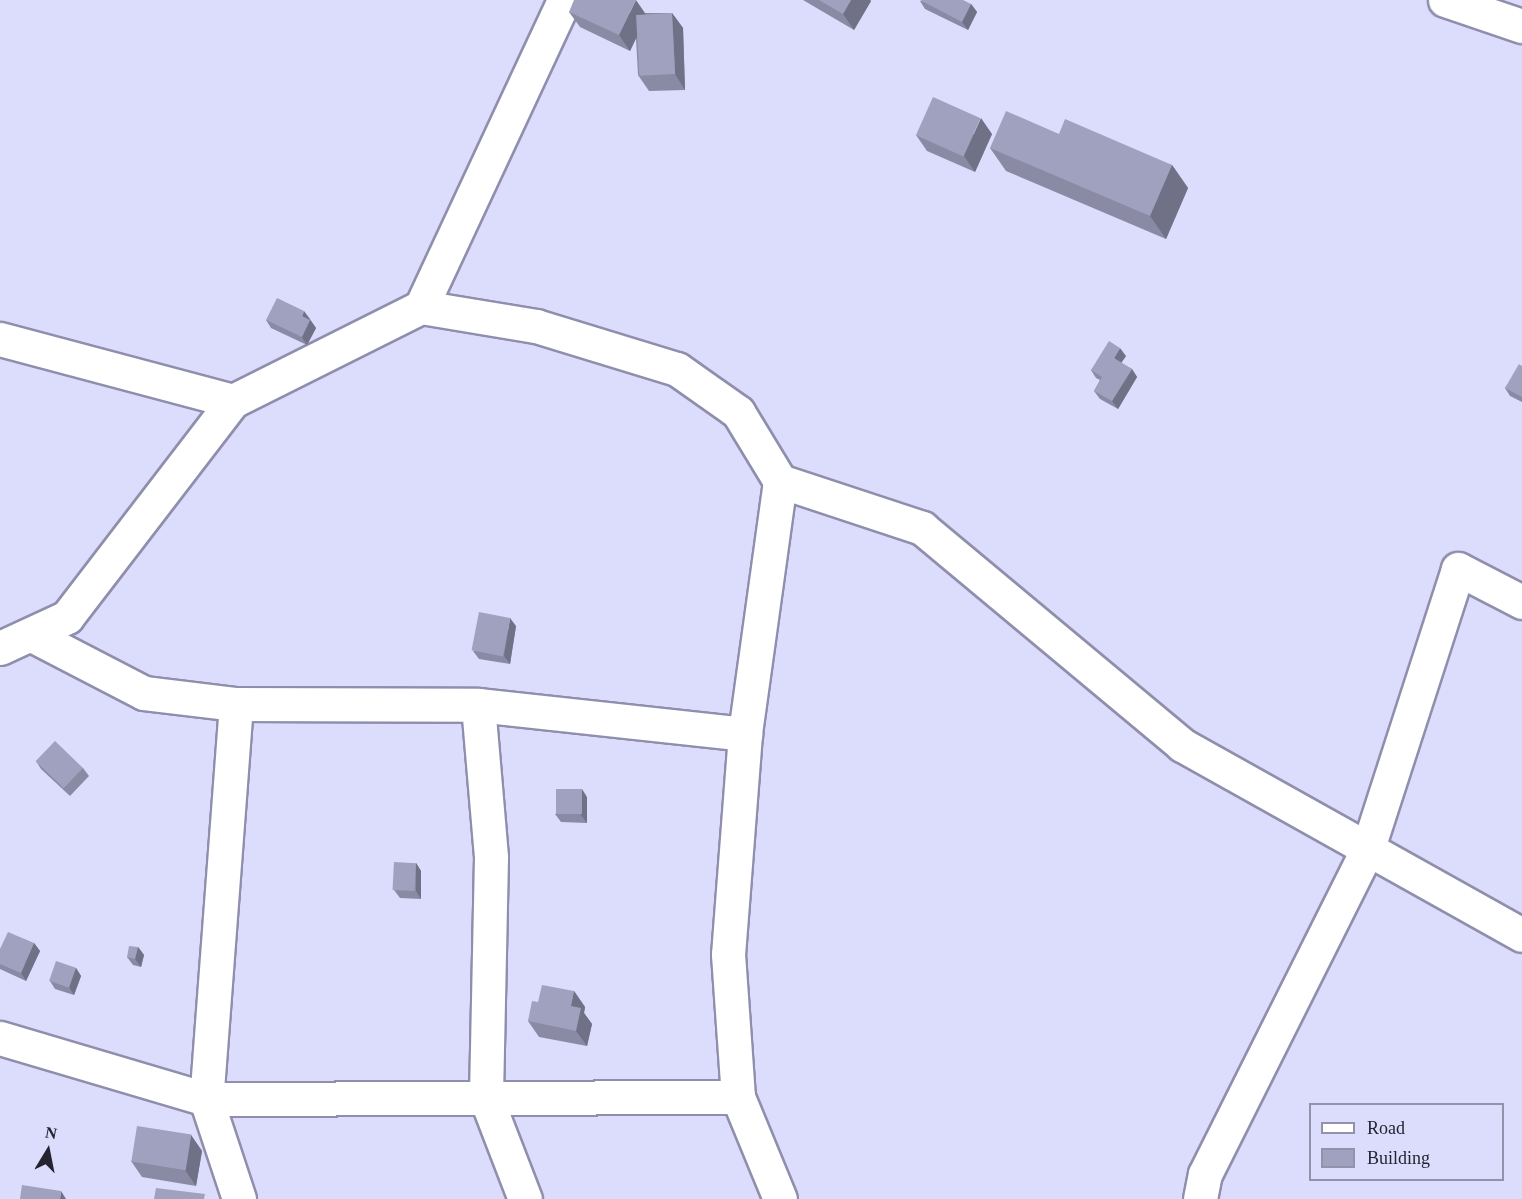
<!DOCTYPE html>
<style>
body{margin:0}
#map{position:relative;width:1522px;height:1199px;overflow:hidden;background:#dcddfd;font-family:Georgia,serif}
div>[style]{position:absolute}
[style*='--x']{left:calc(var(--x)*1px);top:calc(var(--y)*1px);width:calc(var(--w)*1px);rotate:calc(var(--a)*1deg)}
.roads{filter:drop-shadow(2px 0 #8f8fad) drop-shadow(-2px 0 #8f8fad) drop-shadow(0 2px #8f8fad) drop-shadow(0 -2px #8f8fad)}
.minor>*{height:33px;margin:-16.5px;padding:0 16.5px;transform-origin:16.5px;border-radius:16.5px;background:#fff}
.wall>*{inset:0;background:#8a8aa4}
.shaded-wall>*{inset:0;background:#707086}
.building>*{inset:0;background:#a0a0bf;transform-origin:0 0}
span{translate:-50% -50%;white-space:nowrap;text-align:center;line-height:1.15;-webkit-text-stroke:5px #dcddfd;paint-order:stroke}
.legend{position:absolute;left:1309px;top:1103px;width:195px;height:78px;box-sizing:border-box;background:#dcddfd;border:2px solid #9293ab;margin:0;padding:8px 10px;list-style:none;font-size:18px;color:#242430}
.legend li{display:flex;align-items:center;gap:12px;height:30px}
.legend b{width:30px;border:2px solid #9293ab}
.north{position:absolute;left:18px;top:1121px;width:60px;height:60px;-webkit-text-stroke:4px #dcddfd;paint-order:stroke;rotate:10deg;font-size:16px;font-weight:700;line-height:24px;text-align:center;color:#242430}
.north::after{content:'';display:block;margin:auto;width:21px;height:27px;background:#242430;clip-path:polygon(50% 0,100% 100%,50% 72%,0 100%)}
</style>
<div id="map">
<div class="roads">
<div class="minor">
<i style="--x:1445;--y:0;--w:81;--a:18.7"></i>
<i style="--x:421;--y:307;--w:339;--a:-65"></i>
<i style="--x:0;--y:339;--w:241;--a:14.9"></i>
<i style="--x:780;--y:481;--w:150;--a:18.3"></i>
<i style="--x:922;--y:528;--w:339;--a:39.8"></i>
<i style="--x:1182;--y:745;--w:389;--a:29.2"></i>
<i style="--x:32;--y:635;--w:126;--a:27.4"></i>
<i style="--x:144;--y:693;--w:93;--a:6.8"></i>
<i style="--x:236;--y:704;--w:242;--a:0.2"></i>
<i style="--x:478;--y:705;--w:269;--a:6.2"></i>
<i style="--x:0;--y:648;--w:74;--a:-24.8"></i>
<i style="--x:67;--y:617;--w:272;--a:-52.5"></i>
<i style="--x:233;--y:401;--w:210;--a:-26.6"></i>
<i style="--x:421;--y:307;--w:117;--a:9.4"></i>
<i style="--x:536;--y:326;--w:147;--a:17"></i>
<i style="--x:677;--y:369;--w:75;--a:35.2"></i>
<i style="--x:738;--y:412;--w:81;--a:58.7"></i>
<i style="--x:780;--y:481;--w:255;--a:97.9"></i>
<i style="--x:745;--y:734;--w:221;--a:94.4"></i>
<i style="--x:728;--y:954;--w:143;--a:86"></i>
<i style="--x:738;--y:1097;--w:110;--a:67.6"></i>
<i style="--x:236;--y:704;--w:396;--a:94.3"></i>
<i style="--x:206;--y:1099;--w:105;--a:71.7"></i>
<i style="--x:478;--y:705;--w:153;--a:85.1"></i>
<i style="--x:491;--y:857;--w:241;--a:91.2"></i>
<i style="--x:486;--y:1098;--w:108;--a:68.9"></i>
<i style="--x:0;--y:1038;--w:215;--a:16.5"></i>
<i style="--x:206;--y:1099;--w:532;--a:-0.22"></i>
<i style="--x:1200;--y:1199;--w:25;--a:-79"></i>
<i style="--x:1205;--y:1174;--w:361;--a:-63.4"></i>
<i style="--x:1367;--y:851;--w:296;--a:-72.1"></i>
<i style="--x:1458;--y:569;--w:72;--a:27.3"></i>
</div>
</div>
<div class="wall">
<i style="clip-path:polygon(803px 0,870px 0,871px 1px,854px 30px)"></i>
<i style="clip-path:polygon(920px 1px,971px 4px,977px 12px,968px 30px,925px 9px)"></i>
<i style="clip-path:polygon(569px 12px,645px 13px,672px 13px,683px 28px,685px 90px,649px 91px,638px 75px,636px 38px,630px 51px,580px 27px)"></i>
<i style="clip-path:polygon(992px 134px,975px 172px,927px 151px,916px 135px)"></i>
<i style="clip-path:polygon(1059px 134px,1172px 165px,1188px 188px,1166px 239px,1006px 171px,990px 148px)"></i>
<i style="clip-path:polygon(310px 319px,316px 328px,307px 345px,271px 328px,266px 320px)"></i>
<i style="clip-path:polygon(1126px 356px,1121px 363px,1132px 369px,1137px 377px,1118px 409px,1100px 399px,1094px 391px,1100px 380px,1096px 378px,1091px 370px)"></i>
<i style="clip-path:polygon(1522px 366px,1522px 402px,1510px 396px,1505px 388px)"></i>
<i style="clip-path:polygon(516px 626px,510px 664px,479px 659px,473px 651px)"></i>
<i style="clip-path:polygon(36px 761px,83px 768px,89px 776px,70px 796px,41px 769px)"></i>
<i style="clip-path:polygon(587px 797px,587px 823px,561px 822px,555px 814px)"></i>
<i style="clip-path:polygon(416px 863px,421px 871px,421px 899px,400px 898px,394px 890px)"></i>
<i style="clip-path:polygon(34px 943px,40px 951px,26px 981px,0 969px,0 949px)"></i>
<i style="clip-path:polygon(138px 947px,144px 955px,141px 967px,133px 965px,127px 957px)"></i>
<i style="clip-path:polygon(76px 968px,81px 976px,74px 995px,55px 989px,50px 981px)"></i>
<i style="clip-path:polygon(574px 991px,585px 1007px,584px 1013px,592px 1024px,587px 1046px,539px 1037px,528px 1021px,538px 1002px)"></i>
<i style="clip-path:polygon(191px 1135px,202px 1151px,196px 1186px,142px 1177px,131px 1161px)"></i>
</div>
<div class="shaded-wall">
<i style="clip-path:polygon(636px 0,647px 16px,630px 51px,619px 35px)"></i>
<i style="clip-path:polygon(851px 0,870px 0,871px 1px,854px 30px,843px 14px)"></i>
<i style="clip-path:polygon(971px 4px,977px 12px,968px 30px,962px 22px)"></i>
<i style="clip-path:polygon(672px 13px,683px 28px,685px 90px,675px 74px)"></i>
<i style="clip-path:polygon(981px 118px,992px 134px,975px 172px,964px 156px)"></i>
<i style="clip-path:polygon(1172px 165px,1188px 188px,1166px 239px,1150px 216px)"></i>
<i style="clip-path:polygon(304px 311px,310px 319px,307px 324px,302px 316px)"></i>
<i style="clip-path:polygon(310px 320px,316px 328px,307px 345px,302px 337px)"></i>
<i style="clip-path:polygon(1120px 348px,1126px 356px,1119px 366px,1114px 358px)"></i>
<i style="clip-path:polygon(1132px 369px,1137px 377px,1118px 409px,1112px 401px)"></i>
<i style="clip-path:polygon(510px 618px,516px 626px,510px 664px,504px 656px)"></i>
<i style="clip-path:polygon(582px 789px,587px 797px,587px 823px,581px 815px)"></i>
<i style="clip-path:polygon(416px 863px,421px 871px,421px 899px,416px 891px)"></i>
<i style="clip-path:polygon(34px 943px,40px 951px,26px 981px,21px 973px)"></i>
<i style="clip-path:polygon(138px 947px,144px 955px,141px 967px,135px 959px)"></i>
<i style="clip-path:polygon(76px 968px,81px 976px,74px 995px,69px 987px)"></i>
<i style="clip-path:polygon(574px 991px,585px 1007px,584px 1013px,592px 1024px,587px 1046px,576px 1031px,571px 1006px)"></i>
<i style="clip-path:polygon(191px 1135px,202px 1151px,196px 1186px,185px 1170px)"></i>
<i style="clip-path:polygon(61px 1191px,66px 1199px,60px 1199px)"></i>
</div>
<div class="building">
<i style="clip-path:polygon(574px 0,636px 0,619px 35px,569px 12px)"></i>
<i style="clip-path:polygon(819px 0,851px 0,843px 14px)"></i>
<i style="clip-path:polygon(920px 0,963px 0,971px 4px,962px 22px)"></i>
<i style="left:672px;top:13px;width:61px;height:36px;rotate:87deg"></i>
<i style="left:933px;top:97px;width:52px;height:42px;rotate:24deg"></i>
<i style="clip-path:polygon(1006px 111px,1059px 134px,1065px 119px,1172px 165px,1150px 216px,990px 148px)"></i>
<i style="clip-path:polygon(277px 298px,304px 311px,302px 316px,310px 320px,302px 337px,266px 320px)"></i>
<i style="clip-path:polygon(1109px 341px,1120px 348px,1114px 358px,1132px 369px,1112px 401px,1094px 391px,1102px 377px,1091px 370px)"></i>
<i style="clip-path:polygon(1519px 364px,1522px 366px,1522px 397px,1505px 388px)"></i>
<i style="left:479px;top:612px;width:32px;height:39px;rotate:11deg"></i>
<i style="left:55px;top:741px;width:39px;height:28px;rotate:44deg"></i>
<i style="left:556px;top:789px;width:26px;height:25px"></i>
<i style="left:394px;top:862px;width:22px;height:28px;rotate:3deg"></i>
<i style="clip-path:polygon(8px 932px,34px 943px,21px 973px,0 964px,0 949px)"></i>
<i style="clip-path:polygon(129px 946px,138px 947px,135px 959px,127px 957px)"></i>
<i style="left:56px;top:961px;width:21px;height:21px;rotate:19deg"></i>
<i style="clip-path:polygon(542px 985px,574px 991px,571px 1006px,581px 1008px,576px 1031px,528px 1021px,532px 1001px,538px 1002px)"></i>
<i style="left:137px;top:1126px;width:55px;height:36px;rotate:9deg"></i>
<i style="clip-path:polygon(22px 1185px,61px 1191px,60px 1199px,20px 1199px)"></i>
<i style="clip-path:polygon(156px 1188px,205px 1194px,204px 1199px,154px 1199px)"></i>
</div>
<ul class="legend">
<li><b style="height:8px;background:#fff"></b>Road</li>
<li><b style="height:16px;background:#a0a0bf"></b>Building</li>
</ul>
<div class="north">N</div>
</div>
